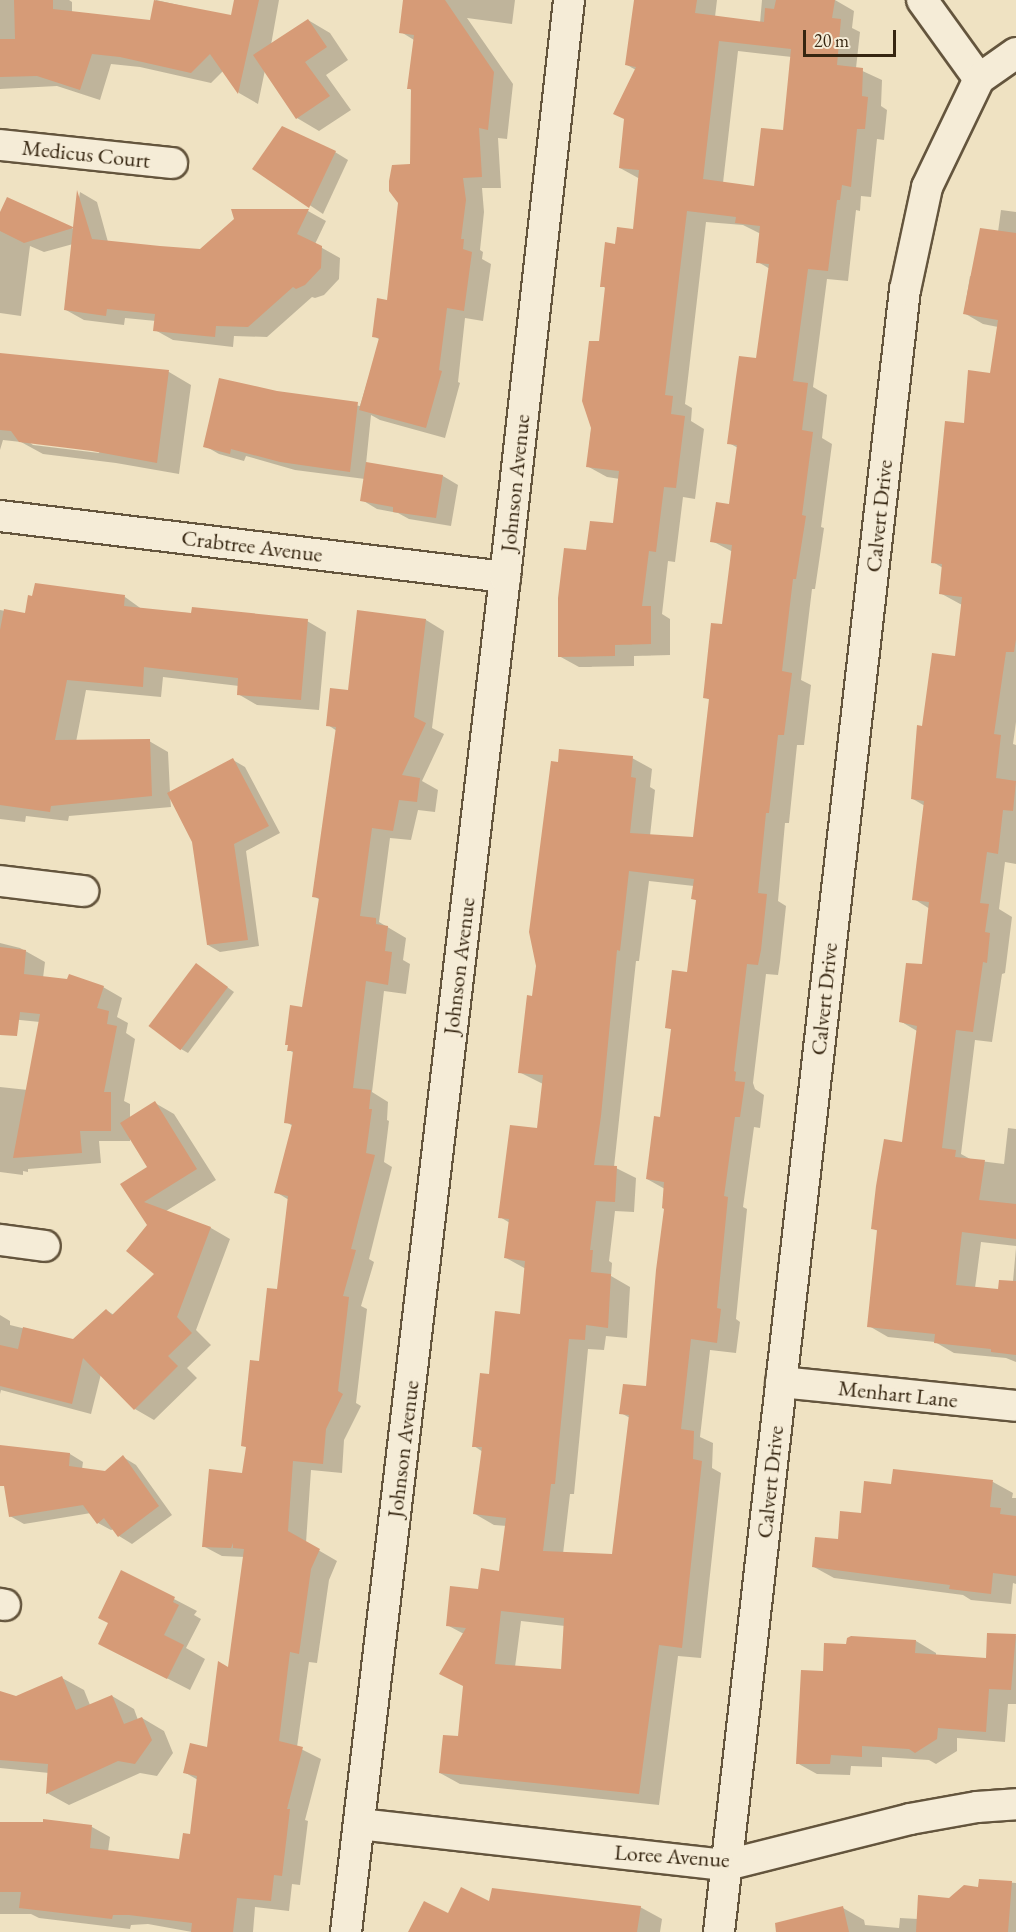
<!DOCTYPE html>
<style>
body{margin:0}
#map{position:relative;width:1016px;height:1932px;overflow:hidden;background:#efe2c2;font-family:"EB Garamond",serif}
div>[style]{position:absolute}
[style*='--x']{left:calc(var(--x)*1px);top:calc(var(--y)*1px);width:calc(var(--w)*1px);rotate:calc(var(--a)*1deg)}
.shadow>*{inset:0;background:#0003}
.building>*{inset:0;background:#d69b77;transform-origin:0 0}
.roads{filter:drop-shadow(2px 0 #64553d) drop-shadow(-2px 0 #64553d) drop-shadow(0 2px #64553d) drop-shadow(0 -2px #64553d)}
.minor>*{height:30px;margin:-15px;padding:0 15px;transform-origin:15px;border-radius:15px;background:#f5ecd7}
span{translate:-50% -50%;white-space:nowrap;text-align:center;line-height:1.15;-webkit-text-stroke:6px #f5ecd7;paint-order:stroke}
.street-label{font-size:22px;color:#362611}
.scale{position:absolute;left:803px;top:30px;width:93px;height:27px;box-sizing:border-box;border:3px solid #362611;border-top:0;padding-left:8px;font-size:18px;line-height:21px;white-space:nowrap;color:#362611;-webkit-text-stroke:4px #f5ecd7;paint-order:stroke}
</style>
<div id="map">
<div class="shadow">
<i style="clip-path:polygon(0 0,69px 0,72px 2px,72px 13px,151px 22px,156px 0,232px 17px,235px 0,279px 0,271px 45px,308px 20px,330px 33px,348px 60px,326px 75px,351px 110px,319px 131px,297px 118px,265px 70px,258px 104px,239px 93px,224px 70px,211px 83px,140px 67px,111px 64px,100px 100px,57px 86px,0 89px)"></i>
<i style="clip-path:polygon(404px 0,515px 0,512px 24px,467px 18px,513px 84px,507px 139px,498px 138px,501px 188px,482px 188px,484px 212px,480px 250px,483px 252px,482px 259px,491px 264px,483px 321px,465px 318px,458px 382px,460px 383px,445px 438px,380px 420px,371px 415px,366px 464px,443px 476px,458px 485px,451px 526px,409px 519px,398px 513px,377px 509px,362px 500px,365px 479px,295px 470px,246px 456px,244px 461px,219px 454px,205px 446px,277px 393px,360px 406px,380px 340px,374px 336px,388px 301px,411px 166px,413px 91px,408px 88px,414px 40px,401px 32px)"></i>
<i style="clip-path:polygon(evenodd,636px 0,717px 0,715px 17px,760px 23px,762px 0,835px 0,854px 11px,852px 28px,860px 32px,856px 68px,882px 80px,881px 106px,887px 110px,884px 140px,877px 139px,871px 197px,861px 196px,860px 211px,856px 210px,848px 281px,827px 279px,813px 387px,827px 395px,822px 438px,832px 444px,821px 527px,824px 528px,815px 589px,812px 589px,801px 680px,811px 685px,804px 745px,797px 745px,789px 823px,785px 823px,778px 901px,786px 906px,780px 962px,778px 975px,766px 974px,753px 1083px,755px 1089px,764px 1095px,760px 1128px,754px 1127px,743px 1207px,747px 1209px,736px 1319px,740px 1322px,736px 1353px,710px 1350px,700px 1437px,713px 1443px,712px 1468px,721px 1473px,701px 1658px,678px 1656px,659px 1805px,460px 1784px,440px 1773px,460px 1738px,464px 1686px,464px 1634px,447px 1625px,501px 1572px,507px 1526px,494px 1525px,475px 1514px,483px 1452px,474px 1446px,490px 1376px,521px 1316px,526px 1269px,506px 1258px,510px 1223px,500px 1217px,538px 1129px,543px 1084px,519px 1072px,533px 998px,632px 758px,652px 769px,650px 787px,655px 790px,650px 836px,694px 839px,710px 700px,705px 697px,724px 625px,733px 552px,712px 541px,731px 506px,738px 448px,729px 443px,758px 360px,770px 269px,758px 262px,761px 234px,743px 225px,706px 222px,685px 404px,692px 408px,691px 421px,704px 429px,695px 499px,683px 497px,675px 562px,668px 561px,662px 614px,670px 619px,670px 655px,634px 656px,634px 666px,579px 667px,559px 656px,588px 552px,614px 525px,620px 479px,607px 477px,587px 466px,607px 289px,602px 286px,616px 245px,634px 230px,640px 179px,620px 168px,636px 70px,627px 65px,636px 0,738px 51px,792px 57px,784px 132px,756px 187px,723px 183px,738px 51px,636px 0,649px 881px,694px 886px,693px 898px,698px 901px,689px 973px,667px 1027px,673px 1030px,662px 1119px,647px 1179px,665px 1189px,666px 1209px,647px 1388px,621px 1413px,630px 1418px,614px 1555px,563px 1554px,570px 1494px,574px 1494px,588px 1349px,604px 1350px,606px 1336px,627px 1338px,630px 1287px,611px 1276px,612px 1263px,609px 1261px,615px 1211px,634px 1212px,636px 1178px,614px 1167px,636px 961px,639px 961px,649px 881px,636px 0,521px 1621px,565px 1626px,563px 1670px,515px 1667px,521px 1621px)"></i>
<i style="clip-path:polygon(335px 152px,348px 160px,323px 214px,254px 168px)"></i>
<i style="clip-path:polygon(80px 192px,97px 202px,108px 242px,201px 251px,236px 219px,233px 211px,308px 211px,326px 221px,315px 244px,340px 258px,339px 279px,324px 295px,315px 298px,312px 297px,267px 337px,234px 336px,233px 347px,173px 340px,155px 330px,156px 321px,125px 318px,124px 325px,84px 320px,66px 310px,73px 244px,44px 252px,30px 246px,21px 316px,0 313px,0 216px,8px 199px,74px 229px)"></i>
<i style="clip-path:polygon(1001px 210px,1016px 212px,1016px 722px,1013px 744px,1016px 745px,1016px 864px,1005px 862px,999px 909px,1012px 917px,1005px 973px,1002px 974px,992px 1042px,975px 1040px,961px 1154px,972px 1160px,1004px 1164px,1008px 1128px,1016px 1129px,1016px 1246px,981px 1242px,975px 1288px,1012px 1292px,1016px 1248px,1016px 1362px,1006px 1358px,954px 1353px,935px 1342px,888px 1337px,869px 1326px,878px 1231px,872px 1228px,904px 1144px,917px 1031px,900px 1021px,923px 966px,930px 909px,914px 899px,925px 806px,913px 799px,924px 727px,956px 657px,962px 605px,940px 593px,943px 568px,933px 562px,965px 425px,992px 375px,998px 327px,983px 324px,964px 313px,970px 276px,974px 277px,998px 232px)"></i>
<i style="clip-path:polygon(evenodd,0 355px,169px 372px,191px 385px,179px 474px,116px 463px,43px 454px,21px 442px,3px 440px,0 450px,0 355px,29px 442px,100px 450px,99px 453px,33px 445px,29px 442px)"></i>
<i style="clip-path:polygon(125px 597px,143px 610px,307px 621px,326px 632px,319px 710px,257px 705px,238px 694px,239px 686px,163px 677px,161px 697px,86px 690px,76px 742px,149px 741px,168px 752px,170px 793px,233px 760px,245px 767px,280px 833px,246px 851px,259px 946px,220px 952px,208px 945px,193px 841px,170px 796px,171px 807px,69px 816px,68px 821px,26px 816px,25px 822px,0 819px,0 610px,26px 615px)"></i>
<i style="clip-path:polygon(359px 612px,426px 620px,444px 631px,432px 728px,444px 734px,422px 781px,438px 790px,435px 812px,418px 810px,411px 840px,390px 838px,379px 922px,406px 938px,403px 960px,410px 964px,406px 994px,384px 991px,372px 1092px,388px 1102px,387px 1120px,389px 1121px,384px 1162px,392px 1167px,369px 1259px,374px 1262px,361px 1306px,367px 1309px,356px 1403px,361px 1406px,344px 1440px,342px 1473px,311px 1470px,306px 1543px,337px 1561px,329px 1580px,317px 1663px,309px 1662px,297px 1747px,321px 1759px,305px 1820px,308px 1821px,300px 1885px,292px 1884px,289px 1911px,255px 1907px,253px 1932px,192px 1932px,148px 1924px,131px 1925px,130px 1929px,39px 1918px,31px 1914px,0 1914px,0 1824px,68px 1824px,92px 1827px,110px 1837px,108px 1852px,180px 1861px,191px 1836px,198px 1780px,184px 1772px,208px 1749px,230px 1669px,245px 1557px,222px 1556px,203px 1546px,243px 1474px,260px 1362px,279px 1291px,289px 1200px,276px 1192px,293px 1126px,286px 1122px,294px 1053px,289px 1050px,304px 1008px,320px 900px,314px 896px,337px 731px,328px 725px,349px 692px)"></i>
<i style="clip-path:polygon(0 943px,20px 948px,45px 962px,43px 978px,103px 987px,122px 998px,117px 1017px,128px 1023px,126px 1033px,135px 1039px,124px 1101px,130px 1104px,130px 1118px,155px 1103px,174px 1114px,216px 1180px,166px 1211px,211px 1228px,230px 1239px,196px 1330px,211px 1345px,187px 1368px,197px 1378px,154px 1420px,135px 1409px,101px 1374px,91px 1414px,1px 1390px,0 1394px,0 1315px,10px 1321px,10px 1325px,74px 1341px,106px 1310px,114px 1315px,156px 1273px,148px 1225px,122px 1184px,150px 1167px,130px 1136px,130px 1141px,99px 1141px,101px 1163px,28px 1169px,28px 1172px,23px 1171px,23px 1175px,0 1172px,0 1087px,28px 1090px,40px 1022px,0 1018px)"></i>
<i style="clip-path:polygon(197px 965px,234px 992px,188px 1053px,181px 1049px)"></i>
<i style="clip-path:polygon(0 1446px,70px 1454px,83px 1462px,82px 1469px,105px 1472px,123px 1457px,136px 1465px,172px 1515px,132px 1544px,119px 1536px,114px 1529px,111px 1530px,98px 1523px,91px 1513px,24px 1524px,10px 1516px)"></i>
<i style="clip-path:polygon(993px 1482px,1013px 1493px,1012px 1498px,1016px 1498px,1016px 1584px,1013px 1583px,1011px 1604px,971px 1600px,963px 1595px,834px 1578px,814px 1567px,893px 1485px)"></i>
<i style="clip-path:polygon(122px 1572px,197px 1611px,194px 1615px,201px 1619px,186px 1648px,205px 1659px,190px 1690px,100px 1644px,110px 1623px)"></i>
<i style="clip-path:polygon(989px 1634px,1016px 1636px,1016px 1704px,1008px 1704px,1005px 1742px,957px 1738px,957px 1751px,936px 1764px,929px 1760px,882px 1757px,882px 1767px,851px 1766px,850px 1775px,817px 1774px,797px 1763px,824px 1673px,848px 1646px,916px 1641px,936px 1653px,936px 1656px,988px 1659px)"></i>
<i style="clip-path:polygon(62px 1678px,84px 1690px,90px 1705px,112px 1696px,134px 1709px,138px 1720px,142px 1718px,164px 1731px,173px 1753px,157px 1776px,140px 1773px,69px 1805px,47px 1793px,49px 1773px,0 1768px,0 1692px,16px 1697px)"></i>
<i style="clip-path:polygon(980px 1880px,1016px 1883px,1016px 1932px,807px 1932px,843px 1908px,864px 1920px,865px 1925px,899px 1928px,900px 1918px,918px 1919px,950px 1900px,980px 1888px)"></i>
<i style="clip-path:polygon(490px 1903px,640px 1907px,662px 1919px,660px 1932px,410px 1932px,448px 1915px)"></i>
</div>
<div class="building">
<i style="clip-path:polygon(14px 0,53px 0,53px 9px,150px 20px,154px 0,231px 15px,234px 0,259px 0,238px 94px,210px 54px,191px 73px,120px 57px,92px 54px,80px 90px,37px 76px,0 77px,0 39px,15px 39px)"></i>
<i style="clip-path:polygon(403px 0,445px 0,494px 72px,488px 130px,479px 128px,482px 177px,463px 178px,466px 200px,461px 239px,464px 239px,463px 249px,472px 252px,464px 311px,447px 308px,439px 370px,442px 371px,426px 428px,359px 410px,379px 338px,372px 337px,377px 298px,387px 300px,398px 203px,389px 191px,389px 181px,392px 165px,410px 164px,411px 89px,407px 89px,414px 35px,399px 33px)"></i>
<i style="clip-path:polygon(evenodd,634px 0,697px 0,695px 13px,764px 22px,765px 8px,774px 9px,776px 0,835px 0,832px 18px,841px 19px,837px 65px,863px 68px,862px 96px,868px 97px,865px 129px,857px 129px,851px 187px,842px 185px,840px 200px,837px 200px,828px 271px,808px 269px,793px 381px,808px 383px,802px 430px,813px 432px,802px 515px,806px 516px,796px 579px,793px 579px,782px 671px,792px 673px,784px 735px,778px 735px,769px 813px,766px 813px,758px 893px,767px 894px,761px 950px,758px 965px,747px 964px,734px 1071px,736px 1072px,735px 1081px,745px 1082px,740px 1117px,735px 1117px,724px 1196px,728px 1197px,717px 1308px,721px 1309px,717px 1343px,691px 1339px,681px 1429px,694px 1431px,693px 1459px,702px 1461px,682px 1648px,659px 1645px,639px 1794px,439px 1773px,443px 1735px,458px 1736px,463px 1686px,439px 1674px,466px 1628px,446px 1626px,450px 1586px,478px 1589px,481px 1568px,499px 1571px,506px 1518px,473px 1514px,482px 1447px,472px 1447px,480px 1373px,489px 1374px,495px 1311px,520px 1314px,525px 1261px,504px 1258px,509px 1219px,498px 1218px,510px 1125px,537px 1128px,543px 1075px,518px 1073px,527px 995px,532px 996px,536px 966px,529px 932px,551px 761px,558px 762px,559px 749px,633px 756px,631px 777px,636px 778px,630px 833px,693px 837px,709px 699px,703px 698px,711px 623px,722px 624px,732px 545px,710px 542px,716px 502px,729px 504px,737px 445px,727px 444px,736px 377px,739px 356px,756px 358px,769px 264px,756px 263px,760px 226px,735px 223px,736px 217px,687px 211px,665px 395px,673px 396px,671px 414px,685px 416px,676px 488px,664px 487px,656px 552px,649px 551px,642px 606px,651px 606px,651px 644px,615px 645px,615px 656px,558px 657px,558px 598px,564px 548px,586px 550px,590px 521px,613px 523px,619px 471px,586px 467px,591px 428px,582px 401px,589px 341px,599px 341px,605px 287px,600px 287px,605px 242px,615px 244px,617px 227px,633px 229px,639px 170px,619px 168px,624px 119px,613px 114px,636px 67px,625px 65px,634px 0,719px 41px,791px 49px,783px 130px,761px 128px,754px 186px,703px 179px,719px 41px,634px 0,629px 871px,694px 879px,691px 899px,696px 900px,687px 972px,672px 970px,665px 1028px,671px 1029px,660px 1117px,654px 1116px,646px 1179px,664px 1182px,662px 1208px,664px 1209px,656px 1270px,646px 1386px,623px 1384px,619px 1414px,629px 1415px,612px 1554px,543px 1551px,551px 1484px,555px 1484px,569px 1339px,585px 1340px,586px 1325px,608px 1328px,611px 1274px,591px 1272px,593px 1250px,590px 1250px,596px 1201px,615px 1202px,617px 1166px,594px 1165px,601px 1116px,617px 950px,620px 951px,629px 871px,634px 0,501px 1611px,564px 1618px,561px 1669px,495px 1664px,501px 1611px)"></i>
<i style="clip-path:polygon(308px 19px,327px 47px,305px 62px,330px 96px,296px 119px,253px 55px)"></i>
<i style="clip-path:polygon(282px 126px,336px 151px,309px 208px,252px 169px)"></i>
<i style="clip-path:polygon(77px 190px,92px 239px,160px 246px,200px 249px,234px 219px,231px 209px,309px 209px,297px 234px,322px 246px,321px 268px,305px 285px,296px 289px,293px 287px,248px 327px,216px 326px,215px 337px,153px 331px,155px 314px,107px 309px,106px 316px,64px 310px,73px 228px,24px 243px,0 231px,0 212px,7px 197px,73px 227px)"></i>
<i style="clip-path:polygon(980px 228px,1016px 233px,1016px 639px,1014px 652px,1006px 652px,994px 734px,1001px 735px,996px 778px,1016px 781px,1013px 811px,1003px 810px,998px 854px,987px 852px,980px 903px,989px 904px,985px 932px,990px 933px,987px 963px,983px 962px,973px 1032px,956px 1030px,942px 1148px,956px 1150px,955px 1157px,985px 1160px,979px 1200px,1016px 1204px,1016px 1239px,962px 1232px,956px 1285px,998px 1289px,999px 1280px,1016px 1281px,1016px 1355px,991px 1352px,991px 1349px,934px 1343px,935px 1334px,867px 1327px,877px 1230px,871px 1229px,876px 1186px,884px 1139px,902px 1142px,917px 1026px,899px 1022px,906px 963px,922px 964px,929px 902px,912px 900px,924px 801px,911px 799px,917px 725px,922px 726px,932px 653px,955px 656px,962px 597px,939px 594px,942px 564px,931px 563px,945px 421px,964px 423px,968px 370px,990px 373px,998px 320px,963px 314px)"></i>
<i style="clip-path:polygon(0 353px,169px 370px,157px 463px,92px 451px,19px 442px,11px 431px,0 430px)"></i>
<i style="clip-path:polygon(219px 378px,277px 391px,358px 402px,350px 472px,280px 462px,231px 449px,230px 454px,203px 447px)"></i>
<i style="clip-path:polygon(366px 462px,443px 475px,436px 518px,393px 512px,393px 507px,360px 501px)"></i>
<i style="clip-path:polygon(35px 583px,125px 595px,124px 606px,191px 613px,192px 607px,308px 619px,301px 700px,237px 695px,238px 678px,144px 667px,143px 687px,67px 680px,55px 740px,150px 739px,152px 796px,51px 806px,50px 812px,0 805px,0 630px,4px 609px,25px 613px,28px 595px,32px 596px)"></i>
<i style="clip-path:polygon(357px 610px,426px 619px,414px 717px,426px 723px,402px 775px,420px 778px,417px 802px,399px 800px,393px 831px,372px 828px,360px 916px,376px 918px,376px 924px,388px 926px,385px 951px,392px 952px,388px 985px,366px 981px,353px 1088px,371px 1090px,369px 1109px,372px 1109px,366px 1153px,375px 1155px,351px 1249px,356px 1250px,343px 1296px,349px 1297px,338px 1391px,343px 1394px,326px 1429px,323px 1464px,293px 1461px,288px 1531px,320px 1549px,311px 1569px,299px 1654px,290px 1652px,279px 1741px,303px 1747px,287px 1809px,290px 1809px,282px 1876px,274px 1875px,271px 1901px,237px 1898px,233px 1932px,191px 1932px,192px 1923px,129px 1915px,113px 1915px,112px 1919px,19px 1908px,21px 1892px,0 1892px,0 1822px,43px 1822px,43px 1819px,92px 1825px,90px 1848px,179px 1859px,183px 1833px,190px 1834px,197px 1776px,183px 1773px,190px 1743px,207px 1747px,218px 1661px,228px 1667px,244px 1549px,233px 1548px,233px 1543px,231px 1548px,202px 1547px,209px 1469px,242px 1473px,246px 1447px,241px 1446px,250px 1360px,259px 1361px,267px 1288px,277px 1289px,288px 1196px,274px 1193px,292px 1124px,284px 1123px,293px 1051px,287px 1051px,288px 1045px,285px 1045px,290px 1005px,302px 1007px,319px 898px,312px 897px,336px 727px,326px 726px,330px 688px,348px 690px)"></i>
<i style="clip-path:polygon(233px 758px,269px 826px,234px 844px,248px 940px,207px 945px,192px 842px,167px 793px)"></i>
<i style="clip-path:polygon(0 947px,26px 950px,24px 974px,67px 979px,69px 974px,104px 986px,97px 1008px,109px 1011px,107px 1024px,117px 1026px,104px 1092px,111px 1092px,111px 1131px,80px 1131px,82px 1153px,13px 1158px,40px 1014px,20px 1012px,17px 1036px,0 1035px)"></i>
<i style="left:196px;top:963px;width:40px;height:79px;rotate:37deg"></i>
<i style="clip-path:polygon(155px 1101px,197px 1169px,144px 1202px,211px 1227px,177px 1317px,192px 1333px,168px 1356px,178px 1366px,134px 1410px,83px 1358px,72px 1404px,0 1386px,0 1345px,18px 1349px,23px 1327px,73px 1339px,106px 1309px,112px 1315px,154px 1274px,126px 1251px,147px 1225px,120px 1184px,147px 1167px,120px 1123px)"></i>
<i style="clip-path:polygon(0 1445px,70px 1453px,69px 1466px,105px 1471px,123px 1455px,159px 1506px,118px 1537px,104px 1518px,97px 1524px,83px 1505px,9px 1517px,4px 1486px,0 1486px)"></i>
<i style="clip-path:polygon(893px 1469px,993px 1480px,990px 1507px,1001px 1508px,1000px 1514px,1016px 1516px,1016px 1576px,993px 1573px,991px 1594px,949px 1589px,950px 1585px,812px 1567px,815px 1537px,838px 1539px,840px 1511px,861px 1513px,864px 1481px,891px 1484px)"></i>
<i style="clip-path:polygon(121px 1570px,175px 1597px,173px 1602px,179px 1605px,164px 1635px,184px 1645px,167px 1679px,98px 1644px,108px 1623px,98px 1618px)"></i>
<i style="clip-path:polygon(987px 1633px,1016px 1634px,1011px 1690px,989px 1689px,986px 1732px,938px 1728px,937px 1739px,915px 1753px,909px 1749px,862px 1746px,862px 1757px,831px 1755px,830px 1764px,796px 1764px,801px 1670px,823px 1671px,824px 1643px,846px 1644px,847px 1638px,851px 1636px,916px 1640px,915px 1653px,986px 1658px)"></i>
<i style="clip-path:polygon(62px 1676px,76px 1710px,112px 1695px,124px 1724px,142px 1717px,152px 1740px,135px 1764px,118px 1761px,46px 1794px,48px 1764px,0 1760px,0 1691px,16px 1696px)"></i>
<i style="clip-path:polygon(979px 1879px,1012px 1881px,1008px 1932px,916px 1932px,918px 1895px,949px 1898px,964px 1885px,978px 1887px)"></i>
<i style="clip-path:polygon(461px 1887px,489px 1901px,492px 1888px,641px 1906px,637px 1932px,408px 1932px,424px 1901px,448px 1913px)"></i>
<i style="clip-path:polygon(843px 1906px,849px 1932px,776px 1932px,775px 1923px)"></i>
</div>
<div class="roads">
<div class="minor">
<i style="--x:922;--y:0;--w:97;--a:54.2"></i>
<i style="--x:0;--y:145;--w:173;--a:6"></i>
<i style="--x:0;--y:516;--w:509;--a:6.89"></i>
<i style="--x:0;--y:881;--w:84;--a:6.9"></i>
<i style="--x:0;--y:1240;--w:45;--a:7.6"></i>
<i style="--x:781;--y:1382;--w:236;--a:5.8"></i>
<i style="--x:0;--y:1604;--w:5;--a:11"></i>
<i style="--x:359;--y:1824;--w:370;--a:6.4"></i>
<i style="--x:727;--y:1865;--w:189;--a:-14.1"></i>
<i style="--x:910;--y:1819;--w:68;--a:-10.2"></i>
<i style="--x:977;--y:1807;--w:39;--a:-4"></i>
<i style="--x:346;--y:1932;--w:1364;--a:-83.31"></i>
<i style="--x:505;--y:577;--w:581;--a:-83.67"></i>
<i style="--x:719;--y:1932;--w:1653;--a:-83.54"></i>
<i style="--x:905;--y:290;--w:105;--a:-77.9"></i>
<i style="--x:927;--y:187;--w:120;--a:-64.3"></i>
<i style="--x:979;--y:79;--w:45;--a:-35.1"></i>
</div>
</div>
<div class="street-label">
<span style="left:86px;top:154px;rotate:6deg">Medicus Court</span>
<span style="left:515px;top:483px;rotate:-84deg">Johnson Avenue</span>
<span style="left:879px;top:516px;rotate:-84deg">Calvert Drive</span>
<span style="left:252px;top:546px;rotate:7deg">Crabtree Avenue</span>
<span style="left:459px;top:966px;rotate:-83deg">Johnson Avenue</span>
<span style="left:824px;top:999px;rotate:-84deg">Calvert Drive</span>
<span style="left:898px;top:1394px;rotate:6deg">Menhart Lane</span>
<span style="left:403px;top:1449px;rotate:-83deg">Johnson Avenue</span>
<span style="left:770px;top:1482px;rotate:-84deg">Calvert Drive</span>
<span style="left:672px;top:1856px;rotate:4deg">Loree Avenue</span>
</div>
<div class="scale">20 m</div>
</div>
